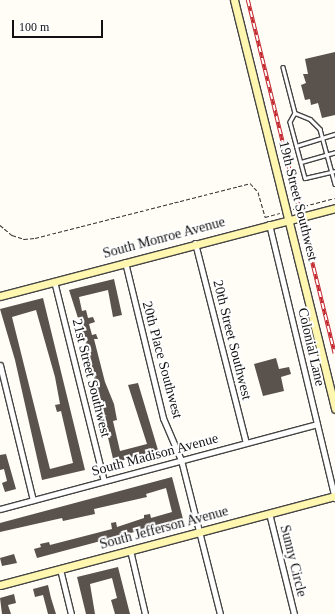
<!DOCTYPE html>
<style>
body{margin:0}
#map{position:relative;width:335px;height:614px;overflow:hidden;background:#fffdf5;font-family:Georgia,serif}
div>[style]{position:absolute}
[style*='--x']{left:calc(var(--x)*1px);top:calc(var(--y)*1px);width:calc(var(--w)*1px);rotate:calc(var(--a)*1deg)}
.building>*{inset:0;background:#5a524d}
.path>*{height:1px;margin-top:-0.5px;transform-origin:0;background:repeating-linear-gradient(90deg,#333 0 4px,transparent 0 6px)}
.roads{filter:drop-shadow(1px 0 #444) drop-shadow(-1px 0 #444) drop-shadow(0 1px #444) drop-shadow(0 -1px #444)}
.lane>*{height:2.5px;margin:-1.25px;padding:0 1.25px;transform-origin:1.25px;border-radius:1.25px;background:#fff}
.street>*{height:5px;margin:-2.5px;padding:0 2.5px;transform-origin:2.5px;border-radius:2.5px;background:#fff}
.secondary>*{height:7px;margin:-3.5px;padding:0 3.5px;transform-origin:3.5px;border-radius:3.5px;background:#fff6b0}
.rail>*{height:3.5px;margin-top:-1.75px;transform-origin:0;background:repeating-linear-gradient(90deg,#fff 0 6px,#c4262e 0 12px);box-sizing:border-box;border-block:1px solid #c4262e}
span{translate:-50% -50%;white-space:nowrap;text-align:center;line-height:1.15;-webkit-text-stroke:4px #fff;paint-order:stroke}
.street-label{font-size:14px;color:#111}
.scale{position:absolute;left:12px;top:20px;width:91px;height:18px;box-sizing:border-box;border:2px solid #111;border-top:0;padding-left:5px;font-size:12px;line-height:14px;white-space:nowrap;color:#111;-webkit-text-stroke:3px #fff;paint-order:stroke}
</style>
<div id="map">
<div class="building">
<i style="clip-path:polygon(335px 52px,335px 115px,322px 118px,318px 103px,311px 105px,310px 99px,305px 100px,301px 85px,306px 83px,303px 74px,308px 74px,305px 59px)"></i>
<i style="clip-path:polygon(114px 279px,122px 315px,113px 317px,108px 290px,79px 297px,82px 311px,86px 310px,88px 318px,93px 317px,95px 322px,89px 324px,92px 335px,96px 334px,98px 339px,94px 339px,105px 382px,114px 404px,117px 420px,113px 421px,120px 451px,147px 444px,128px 385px,138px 383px,158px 450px,114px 463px,85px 340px,69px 290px)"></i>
<i style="clip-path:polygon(evenodd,43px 298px,85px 470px,42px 480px,15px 360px,0 309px,43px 298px,36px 310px,55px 377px,60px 404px,55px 405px,57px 412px,61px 411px,73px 463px,50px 469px,12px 317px,36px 310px)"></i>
<i style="clip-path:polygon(276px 358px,279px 369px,289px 367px,291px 374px,281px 377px,284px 391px,263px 396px,254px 364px)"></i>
<i style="clip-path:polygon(6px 454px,16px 489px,5px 492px,2px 483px,7px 481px,4px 469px,0 470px,0 455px)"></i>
<i style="clip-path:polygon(172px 477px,183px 519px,37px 558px,34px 549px,41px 547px,40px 544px,49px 542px,50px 545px,112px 529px,111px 523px,116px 522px,117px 527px,144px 518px,144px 515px,150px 514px,151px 518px,172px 512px,166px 488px,146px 494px,147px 497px,94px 509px,95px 514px,81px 517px,63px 521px,62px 518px,0 532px,0 523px)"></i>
<i style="clip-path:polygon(14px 554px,17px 563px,2px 566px,0 558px)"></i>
<i style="clip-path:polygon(118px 567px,130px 614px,115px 614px,111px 600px,117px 598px,112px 578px,90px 584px,95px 614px,86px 614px,77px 577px)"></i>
<i style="clip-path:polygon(48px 585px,51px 598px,56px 614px,48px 614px,43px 595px,35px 597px,33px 589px)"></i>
<i style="clip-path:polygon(14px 594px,16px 603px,8px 605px,11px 614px,2px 614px,0 598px)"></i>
</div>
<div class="path">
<i style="--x:293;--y:209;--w:43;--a:-14.7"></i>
<i style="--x:0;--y:225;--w:16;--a:40"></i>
<i style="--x:12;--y:235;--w:13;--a:18"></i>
<i style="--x:24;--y:239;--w:11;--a:-5"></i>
<i style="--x:35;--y:238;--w:222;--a:-14.3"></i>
<i style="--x:250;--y:183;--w:12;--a:48"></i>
<i style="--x:258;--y:192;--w:26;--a:74"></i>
<i style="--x:265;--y:217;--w:16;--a:-15"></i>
</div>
<div class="roads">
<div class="lane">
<i style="--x:283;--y:67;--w:48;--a:75.4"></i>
<i style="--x:295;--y:113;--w:10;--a:119"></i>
<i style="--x:290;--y:122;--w:58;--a:75"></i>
<i style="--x:305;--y:178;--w:31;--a:-13"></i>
<i style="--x:295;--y:113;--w:16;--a:22"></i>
<i style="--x:310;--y:119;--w:14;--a:45"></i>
<i style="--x:320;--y:129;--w:57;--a:74.7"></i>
<i style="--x:296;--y:146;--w:41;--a:-17.1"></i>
<i style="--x:301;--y:162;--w:35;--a:-16"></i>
</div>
<div class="street">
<i style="--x:269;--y:224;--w:282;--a:76.5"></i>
<i style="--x:195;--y:243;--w:206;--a:75.7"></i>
<i style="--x:125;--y:262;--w:161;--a:76.3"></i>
<i style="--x:163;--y:418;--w:46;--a:66.8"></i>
<i style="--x:181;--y:460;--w:159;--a:75.8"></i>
<i style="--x:54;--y:281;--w:206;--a:76"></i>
<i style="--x:0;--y:365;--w:139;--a:76.3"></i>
<i style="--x:0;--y:509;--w:328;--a:-15"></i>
<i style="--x:269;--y:513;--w:104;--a:76.1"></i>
<i style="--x:130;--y:550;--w:66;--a:76.8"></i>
<i style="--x:60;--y:569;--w:46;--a:76.3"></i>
</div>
<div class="secondary">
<i style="--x:234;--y:0;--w:421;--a:76.1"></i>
<i style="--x:0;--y:296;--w:346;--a:-14.7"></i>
<i style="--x:0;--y:585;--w:347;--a:-14.9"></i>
</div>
</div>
<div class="rail">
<i style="--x:248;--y:0;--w:364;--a:76.2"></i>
</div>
<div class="street-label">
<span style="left:298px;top:201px;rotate:76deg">19th Street Southwest</span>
<span style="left:164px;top:238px;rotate:-15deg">South Monroe Avenue</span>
<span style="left:232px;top:340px;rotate:76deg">20th Street Southwest</span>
<span style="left:311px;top:347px;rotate:77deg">Colonial Lane</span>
<span style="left:162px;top:360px;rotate:75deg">20th Place Southwest</span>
<span style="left:91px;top:378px;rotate:76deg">21st Street Southwest</span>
<span style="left:155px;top:455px;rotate:-15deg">South Madison Avenue</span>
<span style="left:164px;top:528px;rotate:-15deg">South Jefferson Avenue</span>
<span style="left:293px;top:561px;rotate:76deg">Sunny Circle</span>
</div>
<div class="scale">100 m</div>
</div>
